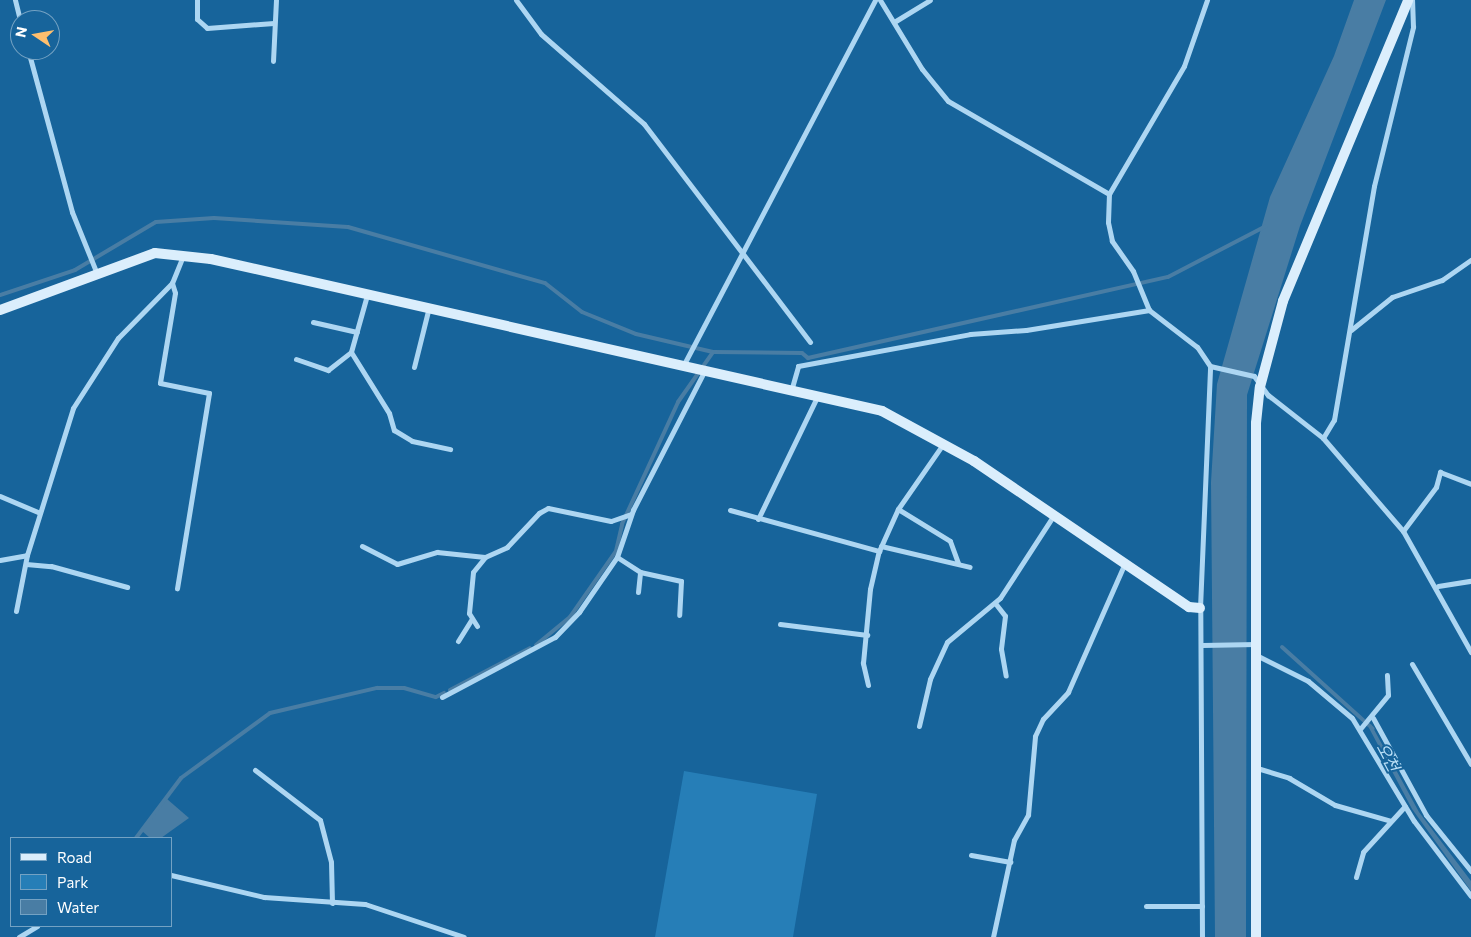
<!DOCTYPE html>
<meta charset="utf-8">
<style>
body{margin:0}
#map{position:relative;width:1471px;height:937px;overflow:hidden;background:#17649b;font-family:Commissioner,"Noto Sans KR",sans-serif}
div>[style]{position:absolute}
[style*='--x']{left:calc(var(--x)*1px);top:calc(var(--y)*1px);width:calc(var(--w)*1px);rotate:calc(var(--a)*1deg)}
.green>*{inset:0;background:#267eb7}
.water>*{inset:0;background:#497da4}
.stream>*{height:4px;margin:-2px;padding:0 2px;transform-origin:2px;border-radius:2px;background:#497da4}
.street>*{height:5px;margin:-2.5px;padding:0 2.5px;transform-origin:2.5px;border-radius:2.5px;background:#add6f2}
.secondary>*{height:10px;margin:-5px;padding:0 5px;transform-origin:5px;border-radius:5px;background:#dbeefc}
span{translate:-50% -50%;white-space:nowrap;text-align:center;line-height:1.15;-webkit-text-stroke:4px #17649b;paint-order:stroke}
.water-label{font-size:16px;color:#bce1f8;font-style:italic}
.legend{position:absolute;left:10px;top:837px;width:162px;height:90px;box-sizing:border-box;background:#17649b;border:1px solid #74a2c3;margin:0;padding:6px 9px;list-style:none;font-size:15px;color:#fff}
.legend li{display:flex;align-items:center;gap:10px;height:25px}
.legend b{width:25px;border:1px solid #74a2c3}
.north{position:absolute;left:10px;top:10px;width:50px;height:50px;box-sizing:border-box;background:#17649b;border:1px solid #74a2c3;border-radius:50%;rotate:282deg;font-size:14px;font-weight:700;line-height:20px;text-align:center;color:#fff}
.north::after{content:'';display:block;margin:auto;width:18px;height:22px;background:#ffbf6e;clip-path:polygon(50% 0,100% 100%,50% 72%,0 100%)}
</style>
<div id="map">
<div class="green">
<i style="clip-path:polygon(684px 771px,817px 794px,793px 937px,655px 937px)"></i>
</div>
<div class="water">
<i style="clip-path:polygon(1354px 0,1386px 0,1300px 226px,1247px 395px,1246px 937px,1215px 937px,1211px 482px,1217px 384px,1270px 197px,1334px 56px)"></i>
<i style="clip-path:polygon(1371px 724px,1419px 812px,1471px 881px,1471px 891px,1412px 809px,1369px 728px)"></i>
<i style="clip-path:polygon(167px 799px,189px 818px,161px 838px,150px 838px,142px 831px)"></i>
</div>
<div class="stream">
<i style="--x:0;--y:295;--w:79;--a:-18.4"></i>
<i style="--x:75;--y:270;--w:94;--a:-30.7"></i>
<i style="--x:156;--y:222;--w:58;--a:-3.9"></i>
<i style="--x:214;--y:218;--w:134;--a:3.8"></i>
<i style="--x:348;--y:227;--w:205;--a:15.9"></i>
<i style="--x:545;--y:283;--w:47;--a:38.1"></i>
<i style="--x:582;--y:312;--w:58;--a:22.2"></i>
<i style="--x:636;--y:334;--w:79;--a:13.2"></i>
<i style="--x:713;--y:352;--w:89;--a:0.6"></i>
<i style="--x:802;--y:353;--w:8;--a:40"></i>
<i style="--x:808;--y:358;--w:369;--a:-12.7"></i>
<i style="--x:1168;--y:277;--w:110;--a:-27.5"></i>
<i style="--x:536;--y:645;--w:44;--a:-39.5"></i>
<i style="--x:570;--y:617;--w:80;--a:-55.1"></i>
<i style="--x:616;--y:551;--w:28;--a:-77"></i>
<i style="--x:622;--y:524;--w:134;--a:-65.3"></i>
<i style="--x:678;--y:402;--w:61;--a:-55"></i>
<i style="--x:1282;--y:647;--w:122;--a:42"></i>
<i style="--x:450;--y:690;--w:90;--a:-27.7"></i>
<i style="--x:136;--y:838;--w:75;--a:-53.1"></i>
<i style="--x:181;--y:778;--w:110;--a:-36.1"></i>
<i style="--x:270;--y:713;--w:110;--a:-13.2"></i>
<i style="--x:377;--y:688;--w:27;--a:0"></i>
<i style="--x:404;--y:688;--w:33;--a:16"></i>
<i style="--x:436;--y:697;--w:9;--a:-27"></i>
</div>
<div class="street">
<i style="--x:15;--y:0;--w:21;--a:76"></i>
<i style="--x:197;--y:0;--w:19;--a:90"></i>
<i style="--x:197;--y:19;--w:13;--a:42"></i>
<i style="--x:207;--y:28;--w:67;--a:-4.3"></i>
<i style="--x:516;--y:0;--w:42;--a:53.7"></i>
<i style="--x:541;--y:34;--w:137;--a:41.1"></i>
<i style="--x:644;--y:124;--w:274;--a:52.7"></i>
<i style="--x:880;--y:0;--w:81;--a:58.7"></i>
<i style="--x:922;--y:69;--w:41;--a:50.9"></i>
<i style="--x:948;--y:101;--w:186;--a:30"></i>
<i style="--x:894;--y:22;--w:42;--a:-31.4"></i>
<i style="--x:28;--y:50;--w:168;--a:74.8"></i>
<i style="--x:72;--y:212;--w:67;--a:68"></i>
<i style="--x:273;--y:61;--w:61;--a:-87.2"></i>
<i style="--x:172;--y:283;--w:10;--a:73"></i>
<i style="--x:175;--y:293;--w:91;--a:99.5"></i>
<i style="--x:160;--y:383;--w:50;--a:11.5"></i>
<i style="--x:209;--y:393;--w:198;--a:99.3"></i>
<i style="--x:367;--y:295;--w:59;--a:105.7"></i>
<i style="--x:351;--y:352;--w:72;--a:58.1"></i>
<i style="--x:389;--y:413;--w:18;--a:74"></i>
<i style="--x:394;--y:430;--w:21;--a:31"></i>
<i style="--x:412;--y:441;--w:39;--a:12"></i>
<i style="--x:313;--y:322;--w:45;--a:12.8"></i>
<i style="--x:1351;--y:330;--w:53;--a:-38.8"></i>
<i style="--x:1392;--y:297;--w:53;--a:-18.8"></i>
<i style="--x:1442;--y:280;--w:35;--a:-35"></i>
<i style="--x:296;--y:359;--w:34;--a:19"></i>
<i style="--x:328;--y:370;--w:29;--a:-38"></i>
<i style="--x:683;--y:366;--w:413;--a:-62.3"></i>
<i style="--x:1210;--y:366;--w:45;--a:12.8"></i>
<i style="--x:1254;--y:376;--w:24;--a:54"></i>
<i style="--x:1268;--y:395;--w:70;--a:38"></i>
<i style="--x:1323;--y:438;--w:123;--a:49.3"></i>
<i style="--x:1403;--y:531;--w:139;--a:60.7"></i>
<i style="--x:414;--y:367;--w:62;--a:-76"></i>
<i style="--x:791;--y:391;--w:26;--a:-74"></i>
<i style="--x:798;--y:366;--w:175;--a:-10.5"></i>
<i style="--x:970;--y:334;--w:56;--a:-4.1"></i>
<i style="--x:1026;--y:330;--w:125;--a:-9.2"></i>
<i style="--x:1323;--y:438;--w:21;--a:-59"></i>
<i style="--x:1334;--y:420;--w:237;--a:-80.3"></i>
<i style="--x:1374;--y:186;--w:164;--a:-76.2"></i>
<i style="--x:1413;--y:27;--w:27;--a:-92"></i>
<i style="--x:0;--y:496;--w:43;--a:23"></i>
<i style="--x:898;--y:509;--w:61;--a:31.6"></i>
<i style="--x:950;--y:541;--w:23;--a:70"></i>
<i style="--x:730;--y:510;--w:155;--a:15.4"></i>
<i style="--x:758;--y:519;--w:136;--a:-64.2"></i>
<i style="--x:1403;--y:531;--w:55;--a:-53.1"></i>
<i style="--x:1436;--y:487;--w:16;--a:-75"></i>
<i style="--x:1440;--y:472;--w:33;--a:21"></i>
<i style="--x:362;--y:546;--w:39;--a:27"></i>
<i style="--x:397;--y:564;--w:42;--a:-16.7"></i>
<i style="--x:437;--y:552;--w:48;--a:5.9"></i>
<i style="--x:881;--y:546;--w:91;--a:13.3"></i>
<i style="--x:617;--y:557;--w:27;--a:33"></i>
<i style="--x:640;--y:572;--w:42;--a:12.4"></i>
<i style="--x:681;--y:581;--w:34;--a:93"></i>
<i style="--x:0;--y:560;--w:27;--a:-10"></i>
<i style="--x:26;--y:564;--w:25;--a:5"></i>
<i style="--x:51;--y:566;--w:79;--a:15.4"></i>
<i style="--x:1438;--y:586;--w:33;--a:-9"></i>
<i style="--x:638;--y:592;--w:20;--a:-84"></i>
<i style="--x:995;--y:603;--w:16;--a:52"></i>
<i style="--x:1005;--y:616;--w:33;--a:97"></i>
<i style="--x:1001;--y:649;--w:27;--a:80"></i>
<i style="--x:16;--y:611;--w:57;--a:-78.9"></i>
<i style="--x:27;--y:555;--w:154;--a:-72.6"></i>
<i style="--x:73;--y:408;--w:83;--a:-57.3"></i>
<i style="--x:118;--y:338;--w:77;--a:-45.5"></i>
<i style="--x:172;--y:283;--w:29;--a:-68"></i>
<i style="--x:780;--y:624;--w:88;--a:7.2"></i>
<i style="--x:477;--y:626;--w:15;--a:-122"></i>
<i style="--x:469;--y:613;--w:41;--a:-84.4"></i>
<i style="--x:473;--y:572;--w:19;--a:-51"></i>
<i style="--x:485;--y:557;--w:24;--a:-24"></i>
<i style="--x:507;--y:547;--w:47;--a:-46.7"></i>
<i style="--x:539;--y:513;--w:10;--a:-29"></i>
<i style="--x:548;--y:508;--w:64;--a:11.7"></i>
<i style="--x:611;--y:521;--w:21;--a:-19"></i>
<i style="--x:458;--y:641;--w:25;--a:-58"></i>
<i style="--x:1202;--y:645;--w:54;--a:-1.1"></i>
<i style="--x:1258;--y:656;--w:56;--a:26.6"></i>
<i style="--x:1308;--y:681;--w:57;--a:40.1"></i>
<i style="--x:1352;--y:718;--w:120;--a:59"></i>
<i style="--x:1414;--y:821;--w:94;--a:52.8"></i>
<i style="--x:1412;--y:664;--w:116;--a:59.5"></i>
<i style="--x:868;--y:685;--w:23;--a:-103"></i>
<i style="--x:863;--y:663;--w:74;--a:-84.6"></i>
<i style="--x:870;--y:589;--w:39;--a:-77"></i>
<i style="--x:879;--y:551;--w:46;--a:-65.7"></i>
<i style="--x:898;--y:509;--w:79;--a:-55.3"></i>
<i style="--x:442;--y:697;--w:128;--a:-28"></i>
<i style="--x:555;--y:637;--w:35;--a:-46"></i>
<i style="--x:579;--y:612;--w:67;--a:-55.4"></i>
<i style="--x:617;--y:557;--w:50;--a:-71.2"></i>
<i style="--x:633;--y:510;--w:155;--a:-62.8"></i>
<i style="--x:1373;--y:718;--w:111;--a:61.3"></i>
<i style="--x:1426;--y:815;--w:72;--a:51.2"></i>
<i style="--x:919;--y:726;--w:48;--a:-76.8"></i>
<i style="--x:930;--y:679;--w:41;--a:-65.3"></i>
<i style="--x:947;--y:642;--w:69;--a:-39.7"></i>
<i style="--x:1000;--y:598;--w:99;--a:-57"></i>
<i style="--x:1360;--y:729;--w:44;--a:-50.5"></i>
<i style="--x:1388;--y:695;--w:20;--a:-93"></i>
<i style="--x:1257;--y:768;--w:34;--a:17"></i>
<i style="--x:1289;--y:778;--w:53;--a:30.4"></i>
<i style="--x:1335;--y:805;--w:58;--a:15.9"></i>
<i style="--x:255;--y:770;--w:82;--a:37.6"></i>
<i style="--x:320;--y:820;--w:43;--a:75.3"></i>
<i style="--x:331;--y:862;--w:41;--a:88.6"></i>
<i style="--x:971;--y:855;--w:40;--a:10"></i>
<i style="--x:171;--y:875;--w:96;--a:13.3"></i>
<i style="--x:264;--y:897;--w:101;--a:4"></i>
<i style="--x:365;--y:904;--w:104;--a:18.4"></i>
<i style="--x:1356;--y:877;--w:26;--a:-74"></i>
<i style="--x:1363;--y:852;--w:62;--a:-47.6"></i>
<i style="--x:1146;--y:906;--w:56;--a:0"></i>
<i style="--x:19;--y:937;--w:21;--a:-31"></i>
<i style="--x:993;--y:937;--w:99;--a:-77.8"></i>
<i style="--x:1014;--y:840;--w:29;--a:-61"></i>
<i style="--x:1028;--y:815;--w:79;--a:-84.9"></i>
<i style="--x:1035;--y:736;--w:19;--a:-65"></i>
<i style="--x:1043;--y:719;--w:37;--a:-47"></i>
<i style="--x:1068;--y:692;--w:141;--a:-66.2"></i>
<i style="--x:1202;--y:937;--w:329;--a:-90.3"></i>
<i style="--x:1200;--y:608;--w:242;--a:-87.6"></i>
<i style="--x:1210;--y:366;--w:23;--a:-124"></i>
<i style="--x:1197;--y:347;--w:61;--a:-142.4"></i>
<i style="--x:1149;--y:310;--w:42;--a:-112.3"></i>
<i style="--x:1133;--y:271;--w:37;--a:-125"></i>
<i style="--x:1112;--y:241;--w:19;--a:-102"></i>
<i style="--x:1108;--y:222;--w:28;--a:-88"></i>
<i style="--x:1109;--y:194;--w:148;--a:-59.6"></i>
<i style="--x:1184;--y:66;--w:70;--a:-70.8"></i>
</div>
<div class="secondary">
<i style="--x:0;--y:310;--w:165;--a:-20.2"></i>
<i style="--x:155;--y:253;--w:56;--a:6.1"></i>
<i style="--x:211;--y:259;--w:688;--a:12.76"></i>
<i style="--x:882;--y:411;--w:105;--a:28.5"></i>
<i style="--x:974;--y:461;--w:260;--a:34.2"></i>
<i style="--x:1189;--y:607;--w:11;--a:5"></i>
<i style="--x:1256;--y:937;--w:514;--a:-90"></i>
<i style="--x:1256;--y:423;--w:36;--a:-84"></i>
<i style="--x:1260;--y:387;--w:89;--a:-75"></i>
<i style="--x:1283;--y:301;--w:326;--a:-67.4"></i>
</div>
<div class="water-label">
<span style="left:1388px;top:757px;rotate:62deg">오천</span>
</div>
<ul class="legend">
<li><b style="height:6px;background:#dbeefc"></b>Road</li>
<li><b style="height:14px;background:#267eb7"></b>Park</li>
<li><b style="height:14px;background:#497da4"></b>Water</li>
</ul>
<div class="north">N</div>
</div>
